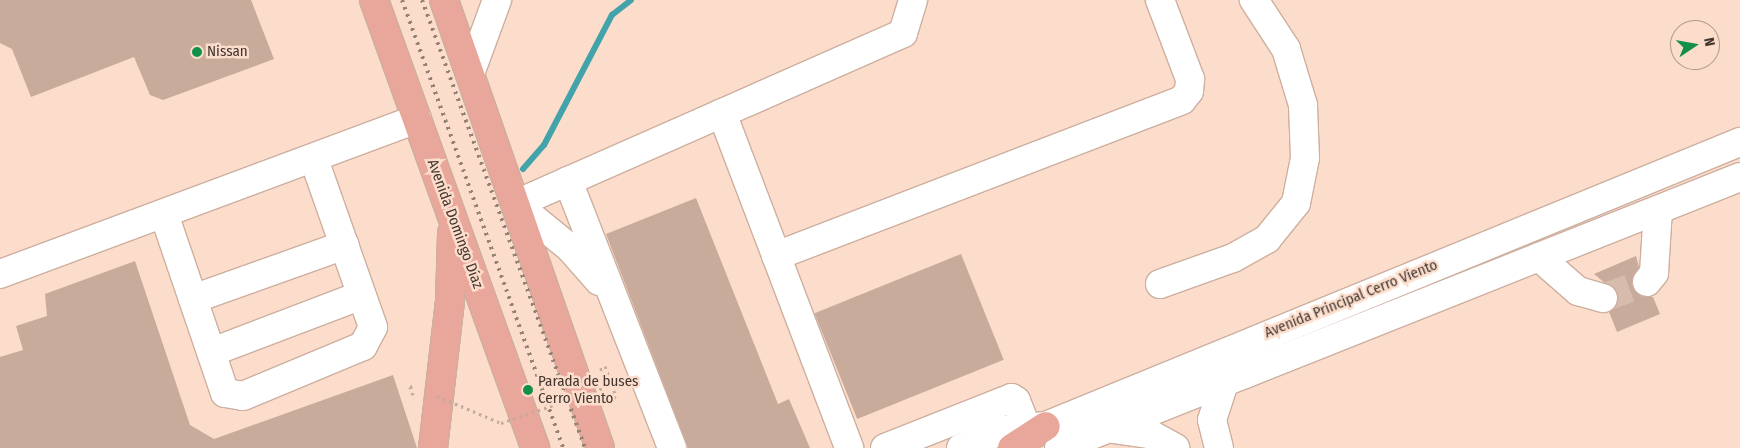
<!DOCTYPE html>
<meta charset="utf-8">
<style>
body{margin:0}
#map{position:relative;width:1740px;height:448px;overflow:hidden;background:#fcddcc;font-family:"Fira Sans Condensed",sans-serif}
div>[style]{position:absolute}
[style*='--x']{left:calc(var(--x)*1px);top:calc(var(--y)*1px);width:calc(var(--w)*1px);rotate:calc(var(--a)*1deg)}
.stream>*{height:6px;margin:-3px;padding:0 3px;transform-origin:3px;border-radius:3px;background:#42a4aa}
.building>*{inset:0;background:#c9ab9b;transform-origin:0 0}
.minor-tunnel>*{height:28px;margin-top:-14px;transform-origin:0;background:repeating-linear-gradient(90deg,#d7bcad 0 28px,transparent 0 42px)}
.path>*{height:3px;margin-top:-1.5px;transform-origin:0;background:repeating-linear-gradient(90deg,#c4ab9d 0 2.5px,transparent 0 6.5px)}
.roads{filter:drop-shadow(1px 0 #cdaf9f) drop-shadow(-1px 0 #cdaf9f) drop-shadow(0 1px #cdaf9f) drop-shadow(0 -1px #cdaf9f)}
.minor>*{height:28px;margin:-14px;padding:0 14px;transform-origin:14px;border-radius:14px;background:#fff}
.major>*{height:28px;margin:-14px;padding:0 14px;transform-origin:14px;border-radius:14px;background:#e9a69a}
.rail>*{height:4px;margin-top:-2px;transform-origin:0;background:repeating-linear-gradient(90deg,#968176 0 2.5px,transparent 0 7.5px)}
.path-bridge>*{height:3px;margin-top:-1.5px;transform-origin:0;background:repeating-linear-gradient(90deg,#c4ab9d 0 2.5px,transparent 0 6.5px)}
.dots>*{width:14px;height:14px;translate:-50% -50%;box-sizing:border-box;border:2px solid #fcddcc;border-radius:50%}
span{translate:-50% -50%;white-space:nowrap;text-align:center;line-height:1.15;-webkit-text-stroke:5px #fcddcc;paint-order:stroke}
.poi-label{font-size:15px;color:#42362f}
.left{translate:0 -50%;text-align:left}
.street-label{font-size:15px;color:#42362f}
.north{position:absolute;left:1670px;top:20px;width:50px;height:50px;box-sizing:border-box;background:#fcddcc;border:1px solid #b29a8d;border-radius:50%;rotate:78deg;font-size:14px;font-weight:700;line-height:20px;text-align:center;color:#42362f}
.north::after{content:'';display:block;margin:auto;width:18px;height:22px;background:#138f4c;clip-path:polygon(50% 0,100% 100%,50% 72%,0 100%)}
</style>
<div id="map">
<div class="stream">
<i style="--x:523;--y:169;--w:32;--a:-49"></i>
<i style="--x:544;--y:145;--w:147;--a:-62.4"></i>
<i style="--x:612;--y:15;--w:24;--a:-38"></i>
</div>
<div class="building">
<i style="clip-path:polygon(0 0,251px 0,274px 59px,163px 100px,150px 95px,134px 57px,31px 97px,12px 49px,0 43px)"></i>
<i style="clip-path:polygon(696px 198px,778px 404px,789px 399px,810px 448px,688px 448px,606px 234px)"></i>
<i style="left:961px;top:254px;width:114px;height:158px;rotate:68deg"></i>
<i style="clip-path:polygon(1636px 256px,1639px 267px,1633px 288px,1644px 297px,1653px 297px,1660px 314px,1617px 332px,1609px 312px,1618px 303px,1618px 294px,1594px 274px)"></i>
<i style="clip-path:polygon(135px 261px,190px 425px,214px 439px,393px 375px,417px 448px,0 448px,0 357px,23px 350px,16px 326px,47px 316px,45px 294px)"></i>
</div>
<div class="minor-tunnel">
<i style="--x:1603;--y:298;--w:47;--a:-20"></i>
</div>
<div class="path">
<i style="--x:600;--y:370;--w:6;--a:-39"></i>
<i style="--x:605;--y:366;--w:33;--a:70"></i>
<i style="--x:616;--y:397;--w:8;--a:166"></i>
<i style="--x:413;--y:395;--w:9;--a:-111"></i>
<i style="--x:410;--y:387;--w:5;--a:-22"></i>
</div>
<div class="roads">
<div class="minor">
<i style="--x:471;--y:71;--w:76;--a:-69.9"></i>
<i style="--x:722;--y:113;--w:358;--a:69.2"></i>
<i style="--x:568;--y:181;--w:287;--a:68.7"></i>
<i style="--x:516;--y:204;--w:423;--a:-23.8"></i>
<i style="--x:903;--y:33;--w:34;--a:-73"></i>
<i style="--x:516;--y:204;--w:70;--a:39.2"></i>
<i style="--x:570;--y:248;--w:44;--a:48.7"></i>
<i style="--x:164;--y:214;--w:189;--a:71.2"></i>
<i style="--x:225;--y:393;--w:18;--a:9"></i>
<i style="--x:243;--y:396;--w:130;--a:-22.6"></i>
<i style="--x:363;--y:346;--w:21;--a:-62"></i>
<i style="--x:373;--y:327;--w:178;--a:-109.4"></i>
<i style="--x:776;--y:256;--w:435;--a:-21"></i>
<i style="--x:1182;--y:100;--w:11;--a:-52"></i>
<i style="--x:1189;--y:91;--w:12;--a:-85"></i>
<i style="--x:1190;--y:79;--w:85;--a:-110.8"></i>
<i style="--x:1539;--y:257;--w:52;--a:41.1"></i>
<i style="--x:1578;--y:291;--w:26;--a:16"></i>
<i style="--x:0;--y:274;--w:445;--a:-20.4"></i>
<i style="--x:1647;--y:282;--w:11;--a:-52"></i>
<i style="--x:1654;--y:273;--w:63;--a:-86.4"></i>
<i style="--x:1160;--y:284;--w:77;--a:-19.6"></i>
<i style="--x:1233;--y:258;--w:39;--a:-29"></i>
<i style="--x:1267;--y:239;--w:46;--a:-51.1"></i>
<i style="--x:1296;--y:203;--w:46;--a:-78.7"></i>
<i style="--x:1305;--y:158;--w:53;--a:-92.2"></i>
<i style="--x:1303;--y:105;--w:59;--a:-106.9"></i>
<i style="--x:1286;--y:49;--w:59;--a:-123.1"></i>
<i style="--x:193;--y:299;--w:161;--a:-19.6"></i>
<i style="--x:212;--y:352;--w:160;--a:-20.8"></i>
<i style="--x:1113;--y:429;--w:37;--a:8"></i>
<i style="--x:1150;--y:434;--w:29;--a:29"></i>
<i style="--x:885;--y:448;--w:136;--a:-21.6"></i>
<i style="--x:1011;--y:398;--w:6;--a:31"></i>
<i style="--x:1016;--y:401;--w:29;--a:68"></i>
<i style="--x:961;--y:448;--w:45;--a:-23.7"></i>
<i style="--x:1002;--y:430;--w:44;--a:-5.2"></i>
<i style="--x:1046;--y:426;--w:750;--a:-22.26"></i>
<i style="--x:1059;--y:448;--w:733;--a:-21.7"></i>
<i style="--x:1219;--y:448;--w:29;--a:-104"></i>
<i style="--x:1212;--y:420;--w:40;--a:-72"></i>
</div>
<div class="major">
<i style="--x:374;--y:0;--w:476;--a:70.2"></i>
<i style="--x:444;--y:0;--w:474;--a:70.8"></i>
<i style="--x:433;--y:448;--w:147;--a:-83.4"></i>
<i style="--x:450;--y:302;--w:69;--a:-88.3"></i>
<i style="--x:1012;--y:448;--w:40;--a:-32.9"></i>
</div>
</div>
<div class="rail">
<i style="--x:402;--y:0;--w:476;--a:70.2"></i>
<i style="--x:422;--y:0;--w:477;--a:70"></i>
</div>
<div class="path-bridge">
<i style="--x:437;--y:396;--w:69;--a:22.9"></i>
<i style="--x:501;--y:423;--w:111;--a:-18.9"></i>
</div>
<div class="dots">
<i style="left:197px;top:52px;background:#138f4c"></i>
<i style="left:528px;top:390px;background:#138f4c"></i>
</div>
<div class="poi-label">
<span class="left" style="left:207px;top:52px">Nissan</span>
<span class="left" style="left:538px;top:390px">Parada de buses<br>Cerro Viento</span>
</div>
<div class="street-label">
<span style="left:455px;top:224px;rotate:70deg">Avenida Domingo Díaz</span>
<span style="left:1351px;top:299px;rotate:-22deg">Avenida Principal Cerro Viento</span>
</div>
<div class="north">N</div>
</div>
